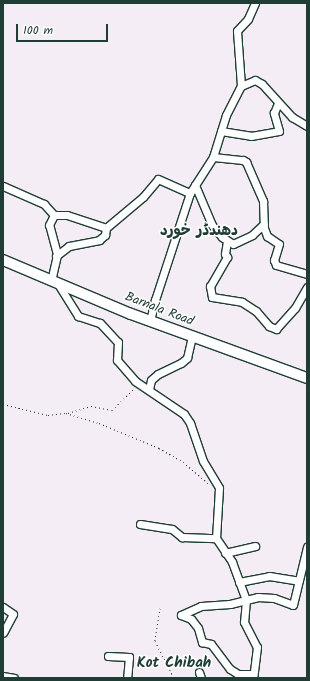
<!DOCTYPE html>
<meta charset="utf-8">
<style>
body{margin:0}
#map{position:relative;width:310px;height:681px;overflow:hidden;background:#f5edf5;font-family:Kalam,"Playpen Sans Arabic",sans-serif}
div>[style]{position:absolute}
[style*='--x']{left:calc(var(--x)*1px);top:calc(var(--y)*1px);width:calc(var(--w)*1px);rotate:calc(var(--a)*1deg)}
.path>*{height:1px;margin-top:-0.5px;transform-origin:0;background:repeating-linear-gradient(90deg,#1f3d34 0 1px,transparent 0 4px)}
.roads{filter:drop-shadow(1px 0 #1f3d34) drop-shadow(-1px 0 #1f3d34) drop-shadow(0 1px #1f3d34) drop-shadow(0 -1px #1f3d34)}
.minor>*{height:7px;margin:-3.5px;padding:0 3.5px;transform-origin:3.5px;border-radius:3.5px;background:#fff}
.secondary>*{height:10px;margin:-5px;padding:0 5px;transform-origin:5px;border-radius:5px;background:#fff}
span{translate:-50% -50%;white-space:nowrap;text-align:center;line-height:1.15;-webkit-text-stroke:3px #fff;paint-order:stroke}
.street-label{font-size:13px;color:#1f3d34}
.quarter-label{font-size:15px;color:#1f3d34;font-weight:700}
.frame{position:absolute;inset:0;border:4px solid #1f3d34;pointer-events:none}
.scale{position:absolute;left:16px;top:24px;width:92px;height:18px;box-sizing:border-box;border:2px solid #1f3d34;border-top:0;padding-left:5px;font-size:12px;line-height:14px;white-space:nowrap;color:#1f3d34;-webkit-text-stroke:3px #fff;paint-order:stroke}
</style>
<div id="map">
<div class="path">
<i style="--x:3;--y:404;--w:46;--a:13.7"></i>
<i style="--x:48;--y:415;--w:17;--a:-7"></i>
<i style="--x:66;--y:413;--w:34;--a:17"></i>
<i style="--x:99;--y:423;--w:65;--a:22.6"></i>
<i style="--x:159;--y:448;--w:28;--a:30"></i>
<i style="--x:183;--y:462;--w:34;--a:40"></i>
<i style="--x:68;--y:413;--w:24;--a:-17"></i>
<i style="--x:91;--y:406;--w:21;--a:11"></i>
<i style="--x:112;--y:410;--w:30;--a:-44"></i>
<i style="--x:160;--y:608;--w:33;--a:99"></i>
<i style="--x:155;--y:641;--w:42;--a:62.8"></i>
</div>
<div class="roads">
<div class="minor">
<i style="--x:255;--y:3;--w:17;--a:114"></i>
<i style="--x:248;--y:19;--w:16;--a:133"></i>
<i style="--x:237;--y:31;--w:55;--a:85.8"></i>
<i style="--x:241;--y:86;--w:15;--a:-23"></i>
<i style="--x:255;--y:80;--w:8;--a:30"></i>
<i style="--x:262;--y:84;--w:45;--a:47.7"></i>
<i style="--x:292;--y:117;--w:17;--a:31"></i>
<i style="--x:221;--y:131;--w:30;--a:9"></i>
<i style="--x:251;--y:136;--w:28;--a:-10"></i>
<i style="--x:279;--y:131;--w:19;--a:-106"></i>
<i style="--x:274;--y:113;--w:11;--a:-68"></i>
<i style="--x:213;--y:157;--w:44;--a:-72.8"></i>
<i style="--x:226;--y:115;--w:33;--a:-63"></i>
<i style="--x:195;--y:185;--w:43;--a:67"></i>
<i style="--x:212;--y:225;--w:16;--a:50"></i>
<i style="--x:222;--y:237;--w:13;--a:32"></i>
<i style="--x:233;--y:244;--w:21;--a:-25"></i>
<i style="--x:252;--y:235;--w:16;--a:-43"></i>
<i style="--x:3;--y:186;--w:45;--a:23.7"></i>
<i style="--x:44;--y:204;--w:15;--a:48"></i>
<i style="--x:54;--y:215;--w:13;--a:0"></i>
<i style="--x:67;--y:215;--w:41;--a:18.4"></i>
<i style="--x:106;--y:228;--w:48;--a:-40"></i>
<i style="--x:143;--y:197;--w:23;--a:-50"></i>
<i style="--x:158;--y:179;--w:35;--a:24"></i>
<i style="--x:190;--y:193;--w:43;--a:-57.4"></i>
<i style="--x:213;--y:157;--w:30;--a:6"></i>
<i style="--x:243;--y:160;--w:4;--a:34"></i>
<i style="--x:246;--y:162;--w:43;--a:66.4"></i>
<i style="--x:263;--y:201;--w:27;--a:88"></i>
<i style="--x:264;--y:228;--w:9;--a:69"></i>
<i style="--x:267;--y:236;--w:14;--a:34"></i>
<i style="--x:279;--y:244;--w:17;--a:107"></i>
<i style="--x:274;--y:260;--w:5;--a:68"></i>
<i style="--x:276;--y:265;--w:32;--a:16"></i>
<i style="--x:227;--y:241;--w:13;--a:99"></i>
<i style="--x:225;--y:254;--w:4;--a:56"></i>
<i style="--x:227;--y:257;--w:34;--a:120"></i>
<i style="--x:210;--y:286;--w:11;--a:80"></i>
<i style="--x:212;--y:297;--w:30;--a:9"></i>
<i style="--x:242;--y:302;--w:17;--a:33"></i>
<i style="--x:256;--y:311;--w:20;--a:49"></i>
<i style="--x:269;--y:326;--w:8;--a:23"></i>
<i style="--x:276;--y:329;--w:28;--a:-48"></i>
<i style="--x:295;--y:308;--w:24;--a:-60"></i>
<i style="--x:56;--y:256;--w:16;--a:-38"></i>
<i style="--x:69;--y:246;--w:31;--a:-11"></i>
<i style="--x:99;--y:240;--w:8;--a:-40"></i>
<i style="--x:105;--y:235;--w:7;--a:-82"></i>
<i style="--x:51;--y:281;--w:28;--a:-77"></i>
<i style="--x:57;--y:254;--w:30;--a:-105"></i>
<i style="--x:49;--y:225;--w:11;--a:-63"></i>
<i style="--x:58;--y:284;--w:38;--a:58"></i>
<i style="--x:78;--y:316;--w:23;--a:18"></i>
<i style="--x:100;--y:323;--w:26;--a:47"></i>
<i style="--x:118;--y:342;--w:18;--a:93"></i>
<i style="--x:117;--y:360;--w:28;--a:49"></i>
<i style="--x:135;--y:381;--w:59;--a:34"></i>
<i style="--x:184;--y:414;--w:11;--a:56"></i>
<i style="--x:190;--y:423;--w:40;--a:71.1"></i>
<i style="--x:203;--y:461;--w:31;--a:59"></i>
<i style="--x:219;--y:488;--w:50;--a:93.4"></i>
<i style="--x:216;--y:538;--w:29;--a:56"></i>
<i style="--x:232;--y:562;--w:40;--a:69.8"></i>
<i style="--x:246;--y:600;--w:22;--a:95"></i>
<i style="--x:244;--y:622;--w:28;--a:63"></i>
<i style="--x:257;--y:647;--w:31;--a:97"></i>
<i style="--x:150;--y:321;--w:22;--a:-77"></i>
<i style="--x:155;--y:300;--w:113;--a:-71.9"></i>
<i style="--x:149;--y:389;--w:9;--a:-77"></i>
<i style="--x:151;--y:380;--w:9;--a:-41"></i>
<i style="--x:158;--y:374;--w:25;--a:-26"></i>
<i style="--x:181;--y:363;--w:8;--a:-40"></i>
<i style="--x:187;--y:358;--w:22;--a:-77"></i>
<i style="--x:140;--y:524;--w:32;--a:9"></i>
<i style="--x:172;--y:529;--w:13;--a:39"></i>
<i style="--x:182;--y:537;--w:34;--a:2"></i>
<i style="--x:225;--y:553;--w:31;--a:-13"></i>
<i style="--x:239;--y:582;--w:31;--a:-11"></i>
<i style="--x:269;--y:576;--w:30;--a:9"></i>
<i style="--x:3;--y:607;--w:12;--a:35"></i>
<i style="--x:13;--y:614;--w:21;--a:118"></i>
<i style="--x:181;--y:615;--w:22;--a:-24"></i>
<i style="--x:201;--y:606;--w:29;--a:-4"></i>
<i style="--x:230;--y:604;--w:29;--a:-14"></i>
<i style="--x:258;--y:597;--w:16;--a:4"></i>
<i style="--x:274;--y:598;--w:20;--a:20"></i>
<i style="--x:293;--y:605;--w:60;--a:-76.4"></i>
<i style="--x:181;--y:615;--w:11;--a:22"></i>
<i style="--x:191;--y:619;--w:11;--a:52"></i>
<i style="--x:198;--y:628;--w:15;--a:74"></i>
<i style="--x:202;--y:642;--w:9;--a:13"></i>
<i style="--x:211;--y:644;--w:31;--a:53"></i>
<i style="--x:230;--y:669;--w:9;--a:32"></i>
<i style="--x:238;--y:674;--w:14;--a:0"></i>
<i style="--x:108;--y:656;--w:21;--a:3"></i>
<i style="--x:129;--y:657;--w:21;--a:95"></i>
<i style="--x:199;--y:672;--w:6;--a:72"></i>
<i style="--x:3;--y:676;--w:11;--a:10"></i>
</div>
<div class="secondary">
<i style="--x:3;--y:260;--w:139;--a:22.9"></i>
<i style="--x:131;--y:314;--w:187;--a:20"></i>
</div>
</div>
<div class="street-label">
<span style="left:159px;top:310px;rotate:21deg">Barnala Road</span>
</div>
<div class="quarter-label">
<span style="left:199px;top:232px">دھندڈر خورد</span>
<span style="left:174px;top:664px">Kot Chibah</span>
</div>
<div class="frame"></div>
<div class="scale">100 m</div>
</div>
